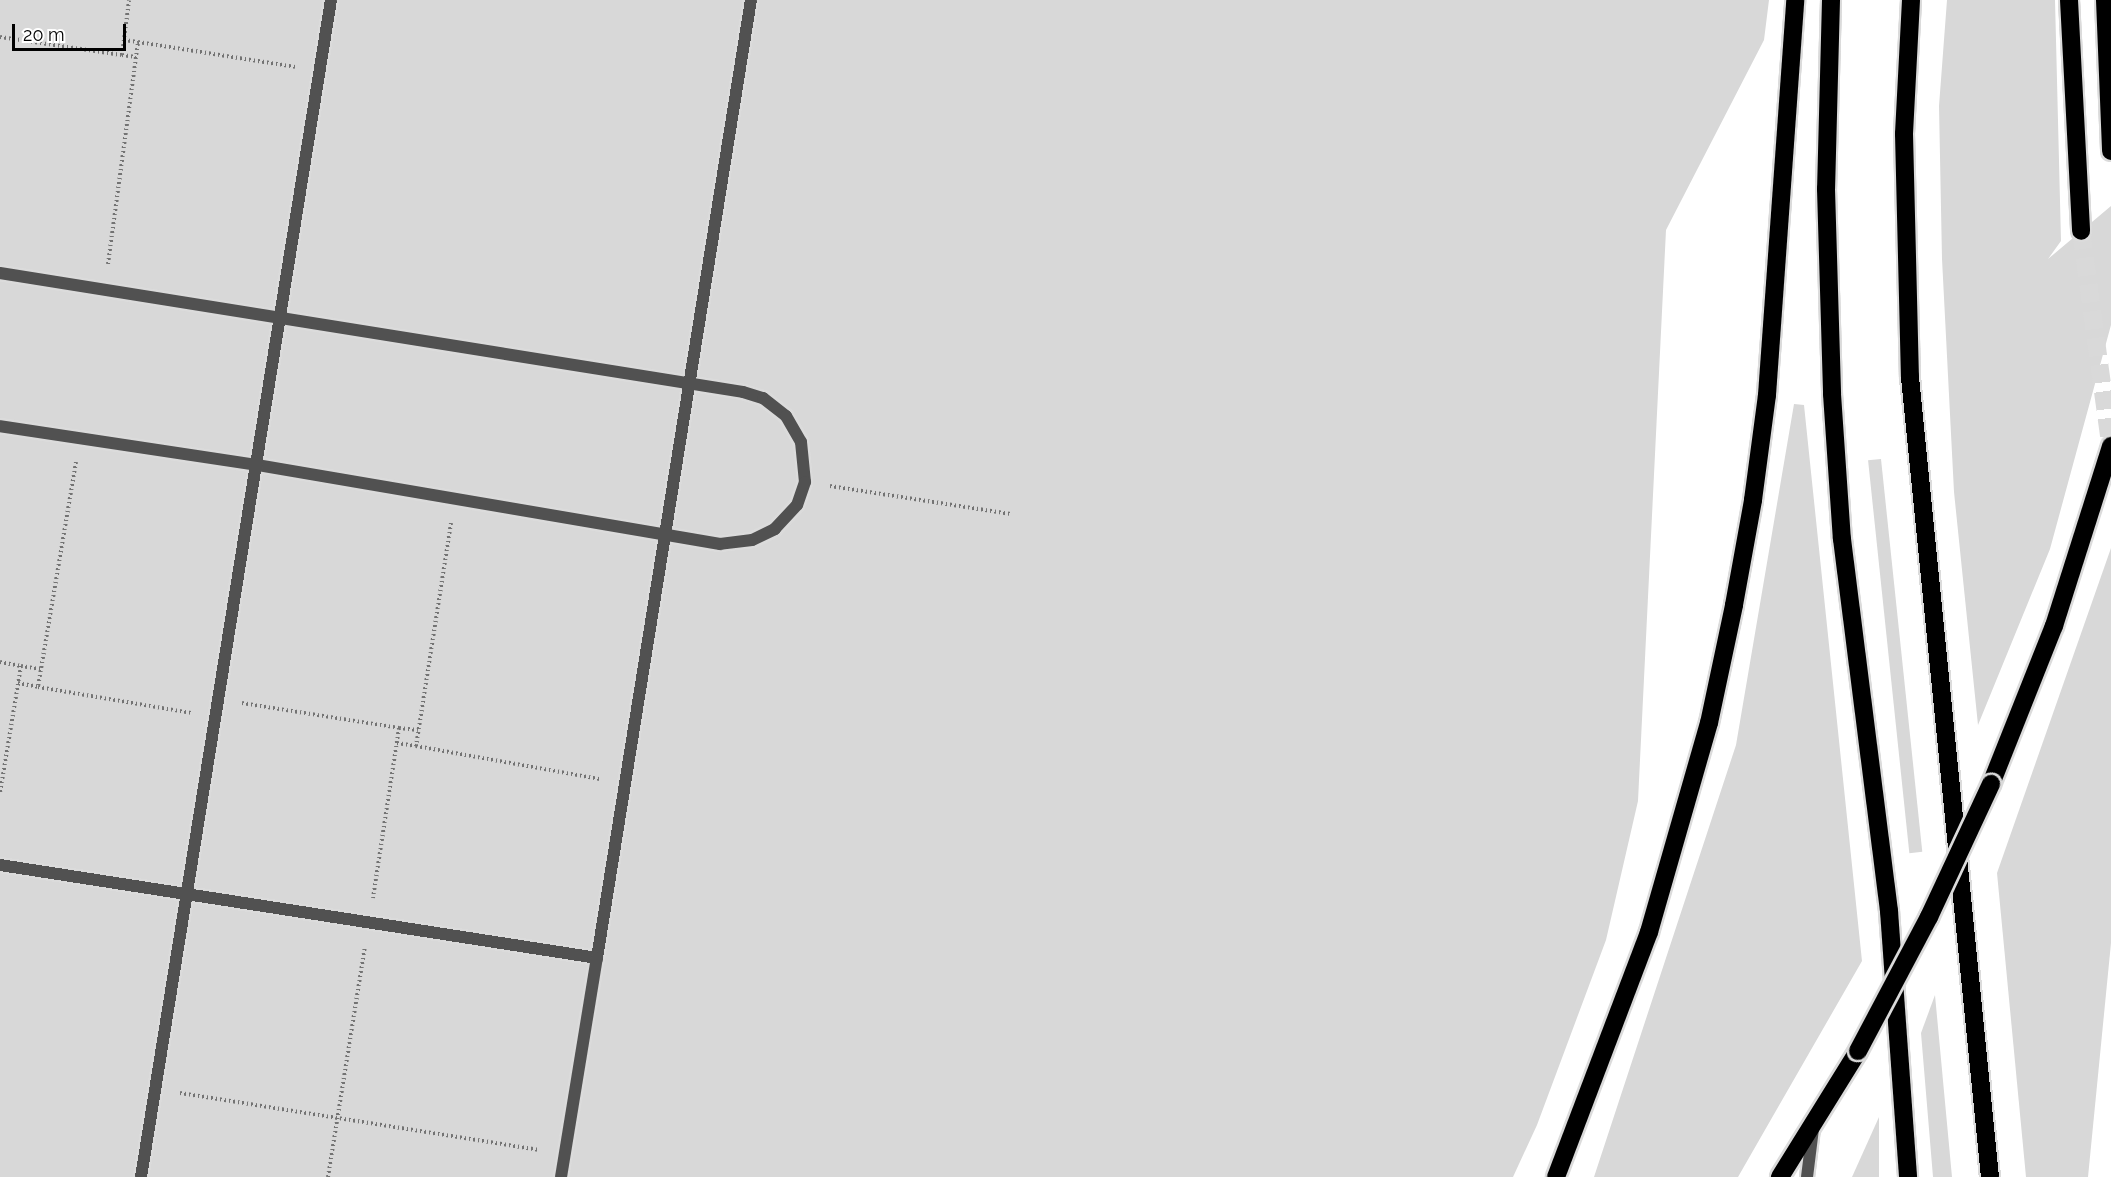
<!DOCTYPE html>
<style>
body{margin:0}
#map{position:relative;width:2111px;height:1177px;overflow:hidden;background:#fff;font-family:Raleway,sans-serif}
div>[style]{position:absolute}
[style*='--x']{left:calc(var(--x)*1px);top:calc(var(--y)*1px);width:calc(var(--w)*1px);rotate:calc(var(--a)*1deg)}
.green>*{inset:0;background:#d8d8d8;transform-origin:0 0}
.motorway-tunnel>*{height:18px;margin-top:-9px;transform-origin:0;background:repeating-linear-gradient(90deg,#d9d9d9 0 18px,transparent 0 27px)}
.path>*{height:4px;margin-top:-2px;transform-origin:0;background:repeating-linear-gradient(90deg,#737373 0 1.5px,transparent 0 4.5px)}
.roads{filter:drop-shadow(2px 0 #dbdbdb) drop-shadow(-2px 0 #dbdbdb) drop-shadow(0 2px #dbdbdb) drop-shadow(0 -2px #dbdbdb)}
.service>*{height:12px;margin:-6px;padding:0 6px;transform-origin:6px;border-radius:6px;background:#515151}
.motorway>*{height:18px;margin:-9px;padding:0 9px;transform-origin:9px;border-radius:9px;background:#000}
.bridges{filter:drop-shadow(2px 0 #dbdbdb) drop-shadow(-2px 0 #dbdbdb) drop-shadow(0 2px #dbdbdb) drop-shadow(0 -2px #dbdbdb)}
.motorway-bridge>*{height:18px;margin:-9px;padding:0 9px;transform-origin:9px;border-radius:9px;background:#000}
span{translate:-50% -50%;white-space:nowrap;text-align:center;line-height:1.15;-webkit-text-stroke:6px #fff;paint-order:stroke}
.scale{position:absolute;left:12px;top:24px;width:114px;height:27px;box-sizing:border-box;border:3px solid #000;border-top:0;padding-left:8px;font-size:18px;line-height:21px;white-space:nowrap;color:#000;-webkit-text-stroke:4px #fff;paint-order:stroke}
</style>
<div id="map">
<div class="green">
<i style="clip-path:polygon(0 0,1769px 0,1764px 40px,1666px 230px,1638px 801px,1606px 940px,1537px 1125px,1513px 1177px,0 1177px)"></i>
<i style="clip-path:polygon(1947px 0,2055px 0,2061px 241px,2048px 259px,2111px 206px,2111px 325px,2050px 549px,1978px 725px,1954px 492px,1942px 259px,1939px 106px)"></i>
<i style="clip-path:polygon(1794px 404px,1804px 405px,1862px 961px,1738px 1177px,1594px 1177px,1736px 745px)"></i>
<i style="left:1881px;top:459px;width:395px;height:13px;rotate:84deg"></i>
<i style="clip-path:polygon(2111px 548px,2111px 943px,2088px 1177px,2026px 1177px,1997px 873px)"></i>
<i style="clip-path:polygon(1935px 995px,1952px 1177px,1933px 1177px,1921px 1033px)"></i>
<i style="clip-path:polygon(1879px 1117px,1879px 1177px,1852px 1177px)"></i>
</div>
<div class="motorway-tunnel">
<i style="--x:2081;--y:231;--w:222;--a:82.2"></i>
</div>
<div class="path">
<i style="--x:0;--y:37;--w:123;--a:8.4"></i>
<i style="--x:122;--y:55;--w:55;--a:-82.7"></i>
<i style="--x:124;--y:40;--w:14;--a:8"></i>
<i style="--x:122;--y:55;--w:14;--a:8"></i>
<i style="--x:108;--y:264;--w:224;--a:-82.3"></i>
<i style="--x:138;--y:42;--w:159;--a:9"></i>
<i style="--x:76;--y:462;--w:228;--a:99.6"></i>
<i style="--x:38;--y:687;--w:155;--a:9.6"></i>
<i style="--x:830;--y:486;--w:183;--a:8.8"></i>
<i style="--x:451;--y:523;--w:226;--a:98.9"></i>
<i style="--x:416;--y:746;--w:187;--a:10.2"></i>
<i style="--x:0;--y:662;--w:21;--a:11"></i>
<i style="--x:21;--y:666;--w:129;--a:99.4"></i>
<i style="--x:21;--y:666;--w:20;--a:9"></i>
<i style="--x:18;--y:683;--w:20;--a:11"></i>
<i style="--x:242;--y:703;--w:159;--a:9"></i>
<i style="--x:399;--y:728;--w:172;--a:98.7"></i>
<i style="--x:399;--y:728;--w:19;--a:6"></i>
<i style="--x:397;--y:743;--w:19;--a:9"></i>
<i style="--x:180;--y:1093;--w:364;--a:9"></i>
<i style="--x:328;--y:1177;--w:233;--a:-80.9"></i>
</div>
<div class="roads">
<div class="service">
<i style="--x:0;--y:273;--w:752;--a:9.1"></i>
<i style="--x:743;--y:392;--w:21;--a:17"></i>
<i style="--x:763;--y:398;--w:29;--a:38"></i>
<i style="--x:786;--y:416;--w:30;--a:60"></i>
<i style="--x:801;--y:442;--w:40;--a:84.3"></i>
<i style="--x:805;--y:482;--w:24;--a:109"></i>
<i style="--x:797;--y:505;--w:33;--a:133"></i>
<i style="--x:775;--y:529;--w:25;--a:154"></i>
<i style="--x:752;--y:540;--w:32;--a:173"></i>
<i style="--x:720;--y:544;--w:470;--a:-170.3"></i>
<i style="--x:257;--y:465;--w:260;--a:-171.4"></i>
<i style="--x:0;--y:865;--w:604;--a:8.85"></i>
<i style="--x:597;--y:958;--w:970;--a:-80.87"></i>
<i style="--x:141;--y:1177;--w:1192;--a:-80.83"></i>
<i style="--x:561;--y:1177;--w:222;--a:-80.7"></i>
<i style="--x:1807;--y:1177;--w:48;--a:-82.9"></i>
</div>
<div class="motorway">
<i style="--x:1831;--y:0;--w:189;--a:91.5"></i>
<i style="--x:1826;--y:189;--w:205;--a:88.3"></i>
<i style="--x:1832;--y:394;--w:145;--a:86.1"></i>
<i style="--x:1842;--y:539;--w:375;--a:82.8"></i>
<i style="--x:1889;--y:911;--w:267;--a:85.9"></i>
<i style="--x:1911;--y:0;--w:134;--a:93"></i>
<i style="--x:1904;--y:134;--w:243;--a:88.6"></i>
<i style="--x:1910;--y:377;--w:804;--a:84.29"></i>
<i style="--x:2069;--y:0;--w:231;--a:87"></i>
<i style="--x:2105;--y:0;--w:151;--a:87.7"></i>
<i style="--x:1991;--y:784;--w:170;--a:-68.3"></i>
<i style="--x:2054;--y:626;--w:189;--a:-72.4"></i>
<i style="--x:1556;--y:1177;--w:262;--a:-69.2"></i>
<i style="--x:1649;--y:932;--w:217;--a:-74"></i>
<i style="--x:1709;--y:723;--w:121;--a:-78"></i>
<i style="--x:1734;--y:605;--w:107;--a:-79.7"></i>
<i style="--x:1753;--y:500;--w:106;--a:-82.4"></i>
<i style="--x:1767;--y:395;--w:396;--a:-85.9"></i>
<i style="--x:1780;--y:1177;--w:148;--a:-58.2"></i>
</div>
</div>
<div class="bridges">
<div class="motorway-bridge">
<i style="--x:1858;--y:1051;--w:152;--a:-62.1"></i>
<i style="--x:1929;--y:917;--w:147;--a:-65"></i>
</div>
</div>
<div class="scale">20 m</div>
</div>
